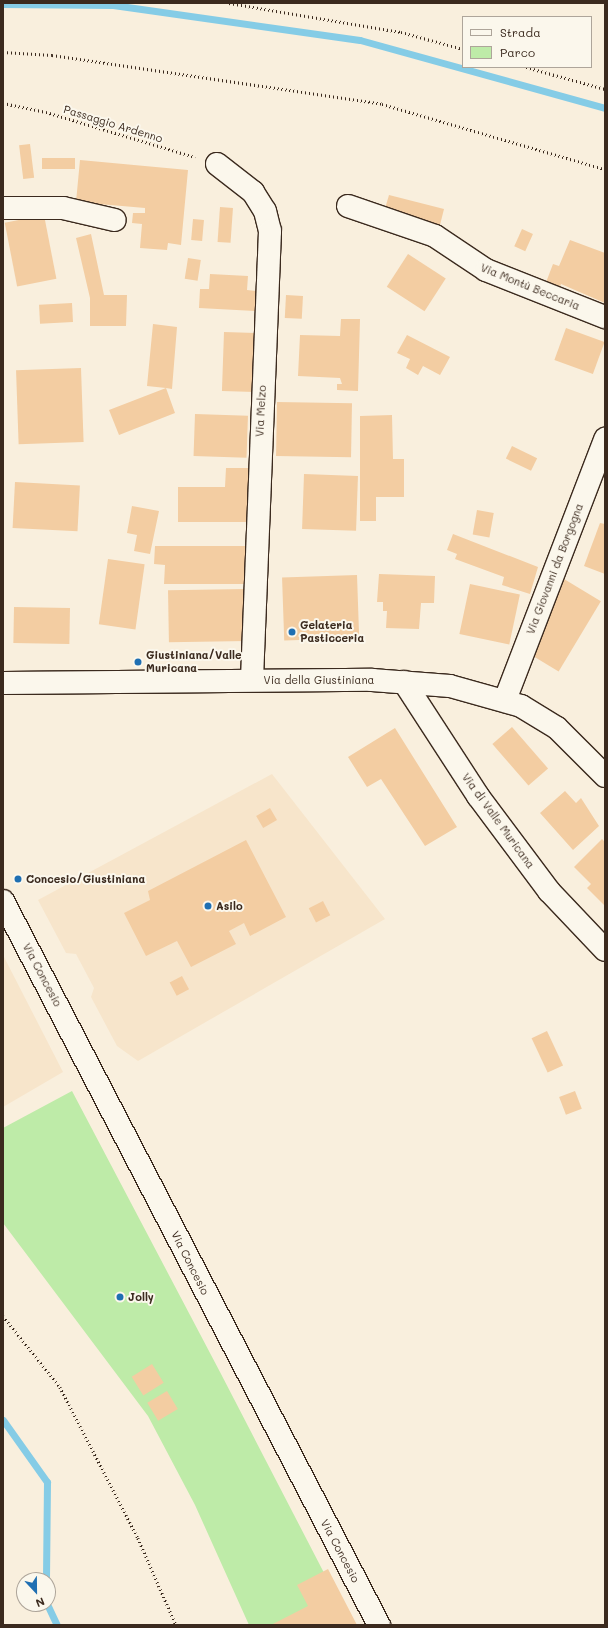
<!DOCTYPE html>
<meta charset="utf-8">
<style>
body{margin:0}
#map{position:relative;width:608px;height:1628px;overflow:hidden;background:#f9efdd;font-family:Mali,sans-serif}
div>[style]{position:absolute}
[style*='--x']{left:calc(var(--x)*1px);top:calc(var(--y)*1px);width:calc(var(--w)*1px);rotate:calc(var(--a)*1deg)}
.built>*{inset:0;background:#f7e5cb}
.green>*{inset:0;background:#beeba8}
.stream>*{height:7px;margin:-3.5px;padding:0 3.5px;transform-origin:3.5px;border-radius:3.5px;background:#85cce6}
.building>*{inset:0;background:#f3cda2;transform-origin:0 0}
.path>*{height:2.5px;margin-top:-1.25px;transform-origin:0;background:repeating-linear-gradient(90deg,#3b2a1e 0 1px,transparent 0 4px)}
.roads{filter:drop-shadow(1px 0 #3b2a1e) drop-shadow(-1px 0 #3b2a1e) drop-shadow(0 1px #3b2a1e) drop-shadow(0 -1px #3b2a1e)}
.minor>*{height:22px;margin:-11px;padding:0 11px;transform-origin:11px;border-radius:11px;background:#fbf7ec}
.dots>*{width:11px;height:11px;translate:-50% -50%;box-sizing:border-box;border:2px solid #fbf7ec;border-radius:50%}
span{translate:-50% -50%;white-space:nowrap;text-align:center;line-height:1.15;-webkit-text-stroke:4px #fbf7ec;paint-order:stroke}
.street-label{font-size:11px;color:#3b2a1e}
.poi-label{font-size:11px;color:#3b2a1e;font-weight:700}
.left{translate:0 -50%;text-align:left}
.frame{position:absolute;inset:0;border:4px solid #3b2a1e;pointer-events:none}
.legend{position:absolute;left:462px;top:16px;width:130px;height:52px;box-sizing:border-box;background:#fbf7ec;border:1px solid #aea59a;margin:0;padding:5px 7px;list-style:none;font-size:12px;color:#3b2a1e}
.legend li{display:flex;align-items:center;gap:8px;height:20px}
.legend b{width:20px;border:1px solid #aea59a}
.north{position:absolute;left:16px;top:1572px;width:40px;height:40px;box-sizing:border-box;background:#fbf7ec;border:1px solid #aea59a;border-radius:50%;rotate:158deg;font-size:11px;font-weight:700;line-height:16px;text-align:center;color:#3b2a1e}
.north::after{content:'';display:block;margin:auto;width:14px;height:18px;background:#1f6fb2;clip-path:polygon(50% 0,100% 100%,50% 72%,0 100%)}
</style>
<div id="map">
<div class="built">
<i style="clip-path:polygon(272px 774px,385px 919px,138px 1061px,117px 1046px,91px 997px,94px 988px,76px 954px,66px 953px,38px 900px)"></i>
<i style="clip-path:polygon(3px 955px,63px 1072px,3px 1107px)"></i>
</div>
<div class="green">
<i style="clip-path:polygon(72px 1091px,220px 1372px,351px 1625px,249px 1625px,195px 1505px,148px 1416px,3px 1223px,3px 1128px)"></i>
</div>
<div class="stream">
<i style="--x:3;--y:4;--w:110;--a:0.5"></i>
<i style="--x:113;--y:5;--w:249;--a:8.1"></i>
<i style="--x:360;--y:40;--w:254;--a:15.5"></i>
<i style="--x:3;--y:1420;--w:76;--a:54.6"></i>
<i style="--x:47;--y:1482;--w:98;--a:90.6"></i>
<i style="--x:47;--y:1604;--w:23;--a:65"></i>
</div>
<div class="building">
<i style="left:30px;top:144px;width:34px;height:11px;rotate:83deg"></i>
<i style="left:75px;top:158px;width:11px;height:33px;rotate:90deg"></i>
<i style="clip-path:polygon(80px 160px,188px 170px,181px 245px,168px 243px,167px 250px,140px 248px,142px 224px,132px 223px,133px 213px,145px 213px,145px 208px,76px 202px)"></i>
<i style="clip-path:polygon(389px 195px,444px 209px,438px 233px,384px 212px)"></i>
<i style="left:220px;top:207px;width:13px;height:35px;rotate:4deg"></i>
<i style="left:44px;top:215px;width:65px;height:40px;rotate:79deg"></i>
<i style="left:193px;top:219px;width:11px;height:21px;rotate:5deg"></i>
<i style="left:522px;top:229px;width:12px;height:19px;rotate:24deg"></i>
<i style="clip-path:polygon(91px 234px,104px 295px,127px 295px,126px 326px,90px 326px,90px 298px,76px 238px)"></i>
<i style="clip-path:polygon(570px 240px,605px 253px,605px 303px,561px 284px,559px 290px,545px 285px,553px 264px,559px 266px)"></i>
<i style="left:408px;top:254px;width:45px;height:39px;rotate:33deg"></i>
<i style="left:188px;top:258px;width:13px;height:21px;rotate:9deg"></i>
<i style="clip-path:polygon(210px 274px,248px 276px,247px 290px,256px 291px,255px 311px,199px 308px,200px 289px,209px 289px)"></i>
<i style="left:286px;top:295px;width:17px;height:23px;rotate:3deg"></i>
<i style="left:72px;top:303px;width:19px;height:33px;rotate:87deg"></i>
<i style="clip-path:polygon(341px 319px,360px 319px,358px 391px,337px 390px,337px 384px,342px 384px,340px 378px,298px 376px,300px 335px,340px 336px)"></i>
<i style="clip-path:polygon(153px 324px,177px 327px,172px 389px,166px 388px,175px 413px,119px 435px,109px 410px,166px 388px,147px 386px)"></i>
<i style="left:566px;top:328px;width:41px;height:34px;rotate:20deg"></i>
<i style="left:224px;top:332px;width:33px;height:59px;rotate:2deg"></i>
<i style="clip-path:polygon(407px 335px,450px 357px,440px 375px,423px 366px,418px 375px,406px 368px,410px 359px,397px 353px)"></i>
<i style="left:81px;top:368px;width:74px;height:65px;rotate:88deg"></i>
<i style="left:277px;top:402px;width:75px;height:54px;rotate:1deg"></i>
<i style="left:195px;top:414px;width:53px;height:42px;rotate:2deg"></i>
<i style="clip-path:polygon(392px 415px,393px 459px,404px 459px,404px 497px,376px 497px,376px 521px,360px 521px,360px 416px)"></i>
<i style="left:512px;top:446px;width:28px;height:14px;rotate:26deg"></i>
<i style="clip-path:polygon(226px 468px,250px 468px,250px 522px,178px 522px,178px 487px,225px 487px)"></i>
<i style="left:304px;top:474px;width:54px;height:55px;rotate:2deg"></i>
<i style="left:15px;top:482px;width:65px;height:46px;rotate:3deg"></i>
<i style="clip-path:polygon(132px 506px,159px 511px,150px 554px,134px 551px,137px 535px,127px 533px)"></i>
<i style="left:477px;top:510px;width:17px;height:25px;rotate:10deg"></i>
<i style="clip-path:polygon(600px 523px,605px 524px,605px 574px,584px 566px)"></i>
<i style="clip-path:polygon(453px 534px,538px 567px,530px 594px,502px 585px,504px 577px,455px 559px,457px 554px,447px 550px)"></i>
<i style="clip-path:polygon(155px 546px,246px 546px,247px 584px,164px 584px,165px 565px,154px 564px)"></i>
<i style="left:108px;top:559px;width:37px;height:66px;rotate:8deg"></i>
<i style="clip-path:polygon(379px 574px,435px 576px,434px 603px,421px 603px,419px 629px,386px 628px,387px 611px,383px 611px,383px 602px,377px 602px)"></i>
<i style="left:357px;top:575px;width:63px;height:75px;rotate:88deg"></i>
<i style="left:564px;top:579px;width:43px;height:82px;rotate:31deg"></i>
<i style="left:470px;top:584px;width:51px;height:51px;rotate:12deg"></i>
<i style="left:246px;top:589px;width:52px;height:78px;rotate:89deg"></i>
<i style="left:14px;top:607px;width:56px;height:36px;rotate:1deg"></i>
<i style="left:512px;top:727px;width:55px;height:26px;rotate:49deg"></i>
<i style="clip-path:polygon(395px 728px,457px 827px,425px 846px,381px 779px,367px 787px,348px 757px)"></i>
<i style="clip-path:polygon(565px 791px,576px 803px,581px 798px,599px 826px,573px 850px,540px 813px)"></i>
<i style="left:270px;top:808px;width:14px;height:16px;rotate:60deg"></i>
<i style="clip-path:polygon(602px 839px,605px 842px,605px 906px,587px 888px,591px 884px,574px 867px)"></i>
<i style="clip-path:polygon(246px 840px,286px 917px,250px 936px,244px 923px,229px 931px,236px 944px,191px 967px,177px 941px,146px 956px,124px 913px,150px 900px,148px 891px)"></i>
<i style="left:323px;top:901px;width:16px;height:16px;rotate:63deg"></i>
<i style="left:182px;top:976px;width:15px;height:14px;rotate:62deg"></i>
<i style="left:547px;top:1031px;width:38px;height:17px;rotate:65deg"></i>
<i style="left:575px;top:1091px;width:19px;height:17px;rotate:69deg"></i>
<i style="left:152px;top:1364px;width:22px;height:24px;rotate:58deg"></i>
<i style="left:167px;top:1391px;width:21px;height:23px;rotate:59deg"></i>
<i style="clip-path:polygon(328px 1569px,357px 1625px,271px 1625px,308px 1606px,297px 1585px)"></i>
</div>
<div class="path">
<i style="--x:229;--y:3;--w:174;--a:9.6"></i>
<i style="--x:401;--y:32;--w:64;--a:15.3"></i>
<i style="--x:3;--y:52;--w:49;--a:3.5"></i>
<i style="--x:52;--y:55;--w:334;--a:8.4"></i>
<i style="--x:382;--y:104;--w:232;--a:16.3"></i>
<i style="--x:526;--y:67;--w:82;--a:15.6"></i>
<i style="--x:3;--y:103;--w:44;--a:11.8"></i>
<i style="--x:46;--y:112;--w:156;--a:16.8"></i>
<i style="--x:3;--y:1316;--w:91;--a:51.2"></i>
<i style="--x:60;--y:1387;--w:170;--a:62.7"></i>
<i style="--x:138;--y:1538;--w:95;--a:66.4"></i>
</div>
<div class="roads">
<div class="minor">
<i style="--x:217;--y:164;--w:46;--a:37.9"></i>
<i style="--x:253;--y:192;--w:22;--a:58"></i>
<i style="--x:265;--y:211;--w:21;--a:76"></i>
<i style="--x:270;--y:231;--w:449;--a:92.3"></i>
<i style="--x:348;--y:206;--w:92;--a:19"></i>
<i style="--x:435;--y:236;--w:61;--a:33.7"></i>
<i style="--x:486;--y:270;--w:128;--a:21.6"></i>
<i style="--x:3;--y:208;--w:60;--a:0"></i>
<i style="--x:63;--y:208;--w:53;--a:13"></i>
<i style="--x:404;--y:682;--w:136;--a:57"></i>
<i style="--x:478;--y:796;--w:119;--a:53.2"></i>
<i style="--x:549;--y:891;--w:81;--a:46.5"></i>
<i style="--x:3;--y:683;--w:369;--a:-0.5"></i>
<i style="--x:372;--y:680;--w:78;--a:4.4"></i>
<i style="--x:450;--y:686;--w:74;--a:15.7"></i>
<i style="--x:521;--y:706;--w:42;--a:31.4"></i>
<i style="--x:557;--y:728;--w:68;--a:45"></i>
<i style="--x:505;--y:700;--w:280;--a:-69"></i>
<i style="--x:3;--y:901;--w:816;--a:62.56"></i>
</div>
</div>
<div class="dots">
<i style="left:292px;top:632px;background:#1f6fb2"></i>
<i style="left:138px;top:662px;background:#1f6fb2"></i>
<i style="left:18px;top:879px;background:#1f6fb2"></i>
<i style="left:208px;top:906px;background:#1f6fb2"></i>
<i style="left:120px;top:1297px;background:#1f6fb2"></i>
</div>
<div class="street-label">
<span style="left:113px;top:124px;rotate:17deg">Passaggio Ardenno</span>
<span style="left:530px;top:287px;rotate:22deg">Via Montù Beccaria</span>
<span style="left:261px;top:411px;rotate:-87deg">Via Melzo</span>
<span style="left:555px;top:569px;rotate:-69deg">Via Giovanni da Borgogna</span>
<span style="left:319px;top:680px">Via della Giustiniana</span>
<span style="left:498px;top:821px;rotate:54deg">Via di Valle Muricana</span>
<span style="left:42px;top:975px;rotate:62deg">Via Concesio</span>
<span style="left:190px;top:1263px;rotate:63deg">Via Concesio</span>
<span style="left:340px;top:1551px;rotate:62deg">Via Concesio</span>
</div>
<div class="poi-label">
<span class="left" style="left:300px;top:632px">Gelateria<br>Pasticceria</span>
<span class="left" style="left:146px;top:662px">Giustiniana/Valle<br>Muricana</span>
<span class="left" style="left:26px;top:879px">Concesio/Giustiniana</span>
<span class="left" style="left:216px;top:906px">Asilo</span>
<span class="left" style="left:128px;top:1297px">Jolly</span>
</div>
<div class="frame"></div>
<ul class="legend">
<li><b style="height:5px;background:#fbf7ec"></b>Strada</li>
<li><b style="height:11px;background:#beeba8"></b>Parco</li>
</ul>
<div class="north">N</div>
</div>
